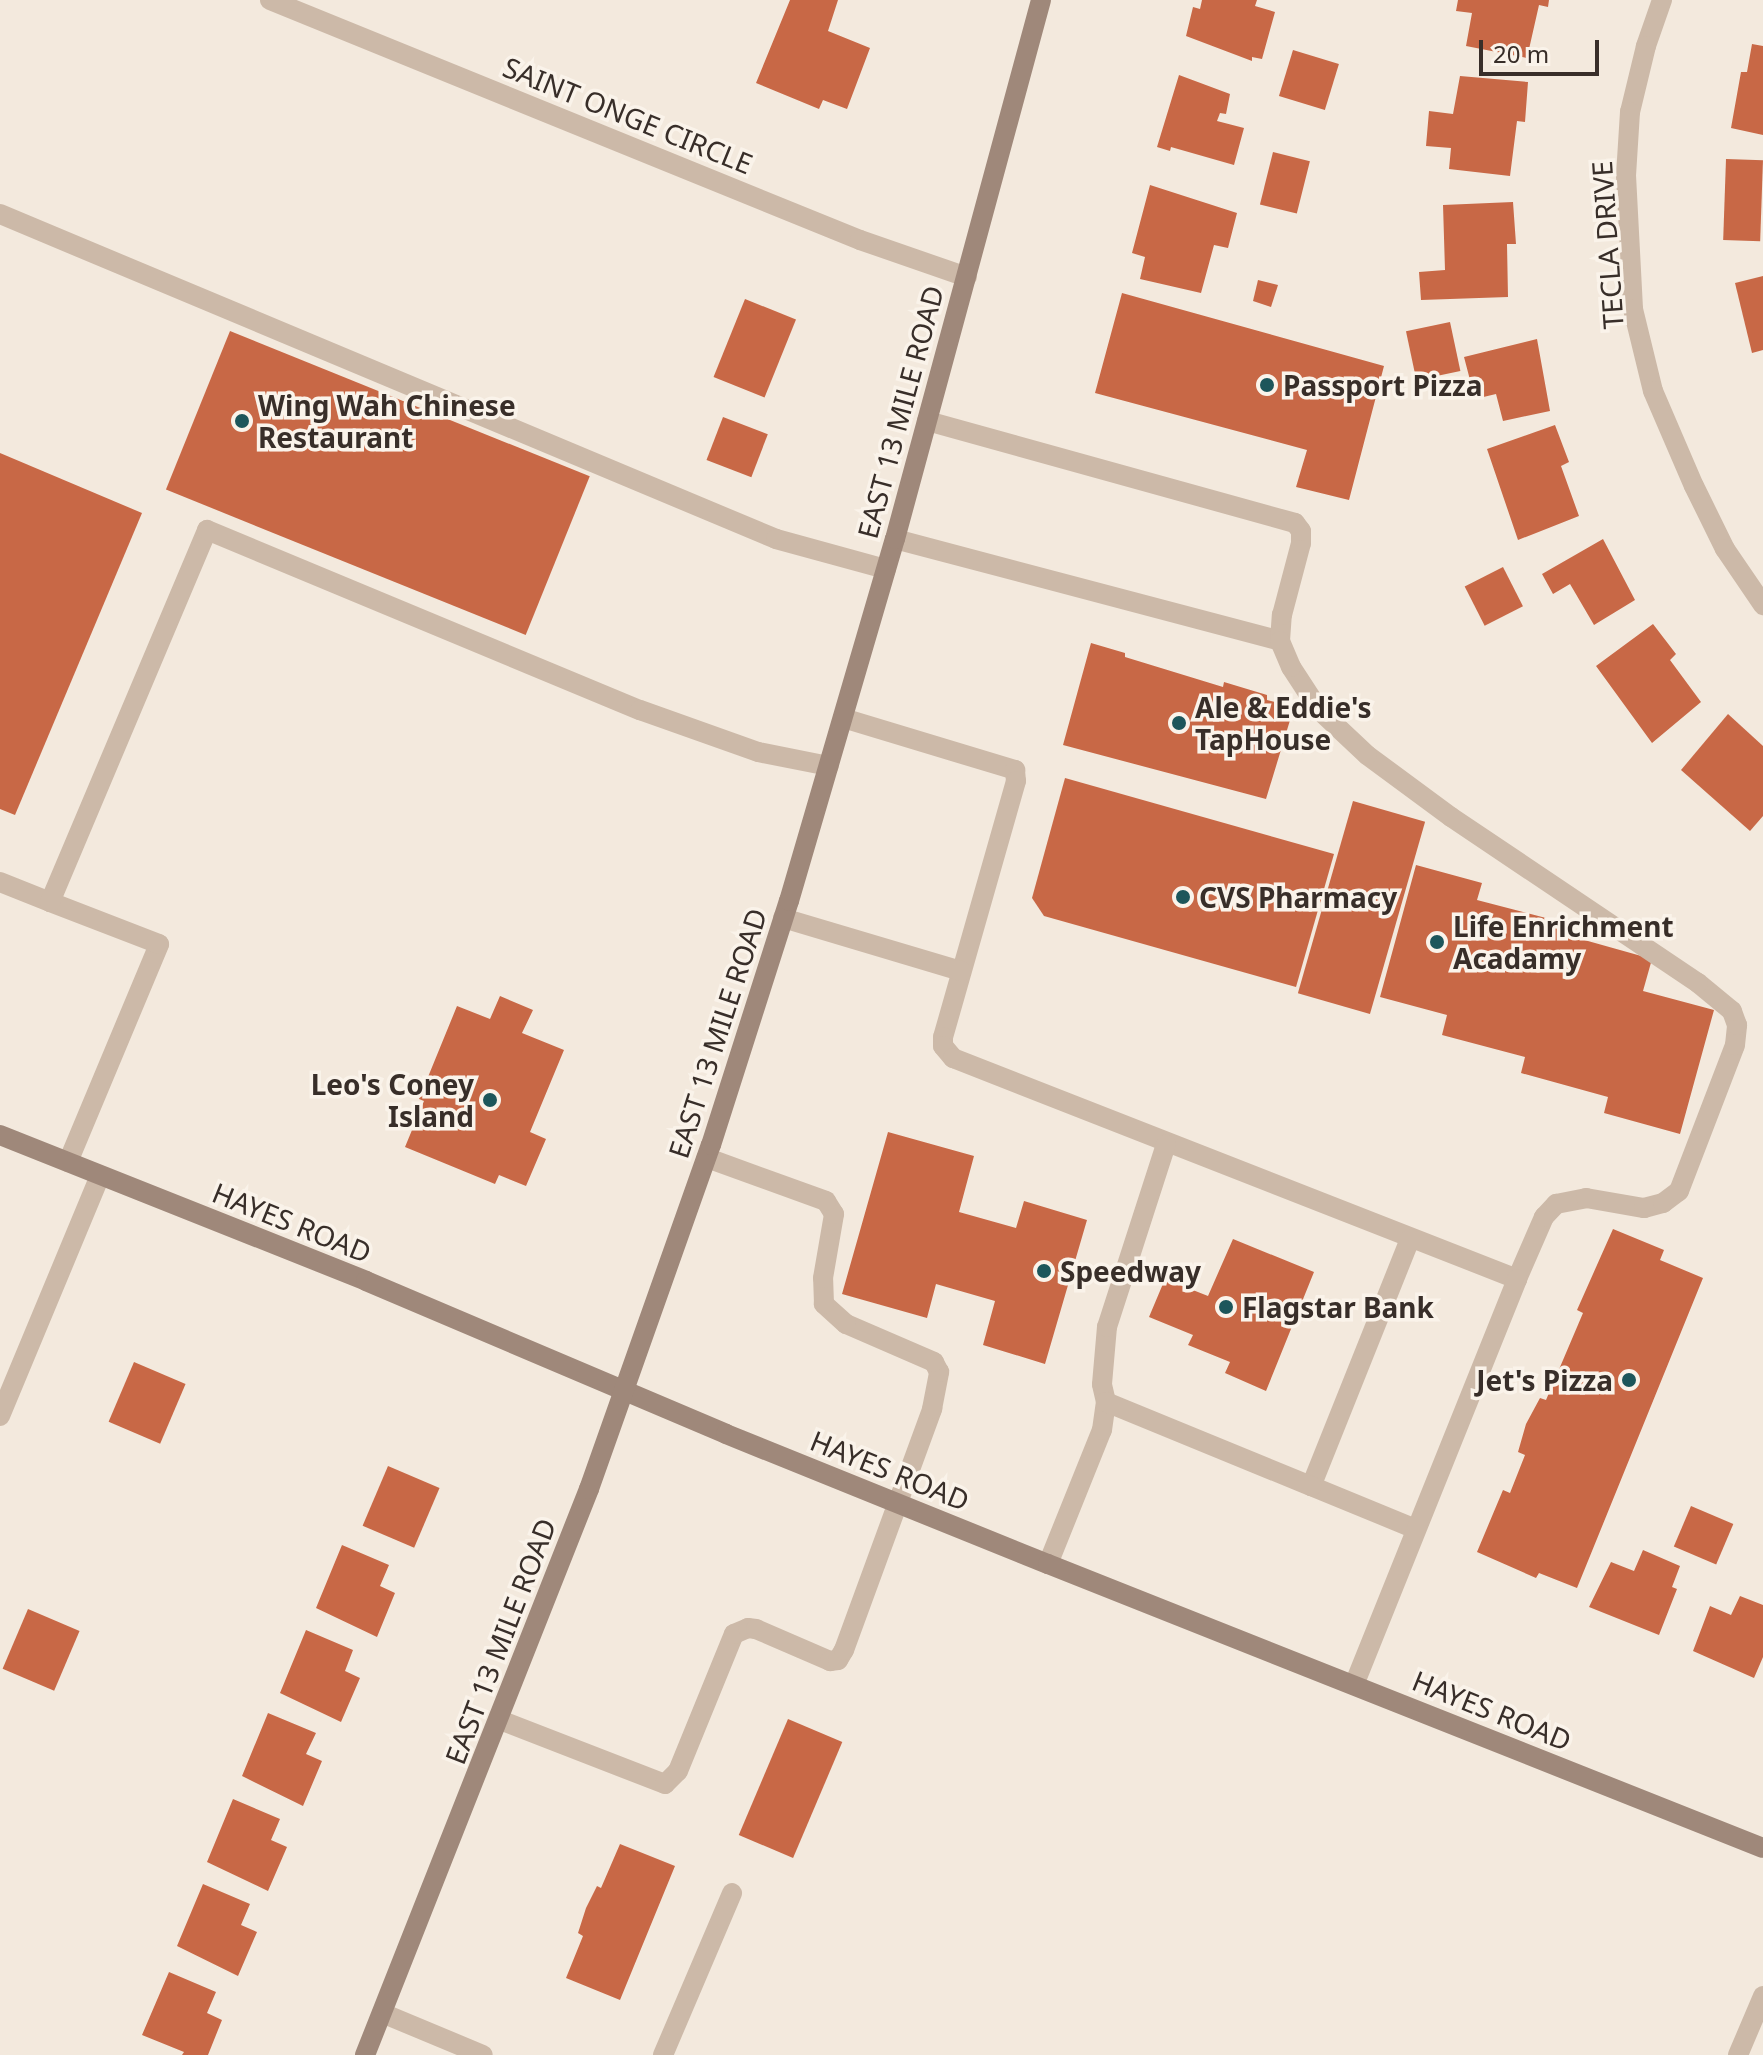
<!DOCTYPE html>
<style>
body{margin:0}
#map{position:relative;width:1763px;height:2055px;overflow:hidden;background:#f3e9dd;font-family:"Noto Sans",sans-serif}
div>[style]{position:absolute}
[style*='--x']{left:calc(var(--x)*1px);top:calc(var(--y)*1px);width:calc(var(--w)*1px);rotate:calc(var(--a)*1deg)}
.building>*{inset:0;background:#c86846;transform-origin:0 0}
.lane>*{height:20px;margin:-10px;padding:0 10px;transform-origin:10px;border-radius:10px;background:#ccb9a8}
.street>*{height:20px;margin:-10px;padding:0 10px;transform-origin:10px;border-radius:10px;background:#ccb9a8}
.secondary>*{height:20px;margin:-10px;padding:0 10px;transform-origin:10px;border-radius:10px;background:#9f887a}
.dots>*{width:22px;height:22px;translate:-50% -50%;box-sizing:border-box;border:4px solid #faf3ea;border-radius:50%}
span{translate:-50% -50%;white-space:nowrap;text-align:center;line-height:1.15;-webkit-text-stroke:7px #faf3ea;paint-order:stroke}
.street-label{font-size:28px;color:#382e29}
.poi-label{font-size:28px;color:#382e29;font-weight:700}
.left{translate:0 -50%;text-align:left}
.right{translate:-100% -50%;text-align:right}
.scale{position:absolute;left:1479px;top:40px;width:120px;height:36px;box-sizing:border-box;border:4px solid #382e29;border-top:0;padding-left:10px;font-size:24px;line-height:28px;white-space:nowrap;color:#382e29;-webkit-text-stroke:6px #faf3ea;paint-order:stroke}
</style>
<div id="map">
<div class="building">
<i style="clip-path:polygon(790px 0,838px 0,828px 31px,870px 48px,847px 109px,823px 100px,819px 109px,756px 83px)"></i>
<i style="clip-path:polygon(1202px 0,1257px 0,1255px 6px,1275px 12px,1262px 59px,1252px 57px,1252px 61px,1186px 36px,1193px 7px,1200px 9px)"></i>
<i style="clip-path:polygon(1458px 0,1549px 0,1548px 7px,1539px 5px,1527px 58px,1466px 46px,1472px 13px,1456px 11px)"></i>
<i style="clip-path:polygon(1752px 44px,1763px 46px,1763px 135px,1731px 128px,1741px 72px,1747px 72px)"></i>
<i style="left:1293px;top:50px;width:48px;height:48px;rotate:17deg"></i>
<i style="clip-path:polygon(1179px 75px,1230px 94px,1226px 114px,1220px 113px,1217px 121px,1244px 128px,1234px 165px,1171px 147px,1170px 151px,1157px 147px)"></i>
<i style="clip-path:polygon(1460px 76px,1528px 82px,1525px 122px,1517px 121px,1510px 176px,1449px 169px,1451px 148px,1426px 146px,1429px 111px,1453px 114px)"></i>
<i style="left:1273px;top:152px;width:38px;height:54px;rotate:14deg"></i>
<i style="left:1726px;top:159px;width:37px;height:81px;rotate:2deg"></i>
<i style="clip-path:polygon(1150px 185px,1237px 213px,1228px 248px,1214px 245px,1201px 293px,1140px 279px,1145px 257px,1132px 253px)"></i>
<i style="clip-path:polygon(1513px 202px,1516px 244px,1507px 244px,1508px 297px,1421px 300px,1419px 272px,1445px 270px,1443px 205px)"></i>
<i style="clip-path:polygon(1763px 276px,1763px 350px,1752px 353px,1735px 283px)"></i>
<i style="clip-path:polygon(1258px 280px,1278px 285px,1271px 307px,1253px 301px)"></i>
<i style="clip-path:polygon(1122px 293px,1384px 366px,1349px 500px,1296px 487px,1307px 450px,1095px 393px)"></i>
<i style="left:745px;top:299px;width:55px;height:84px;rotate:22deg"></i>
<i style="left:1450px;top:322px;width:50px;height:45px;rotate:78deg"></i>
<i style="left:230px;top:331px;width:388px;height:171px;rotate:22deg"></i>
<i style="clip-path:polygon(1537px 339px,1550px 411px,1503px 421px,1496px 394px,1475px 399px,1464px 357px)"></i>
<i style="left:723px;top:417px;width:48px;height:46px;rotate:21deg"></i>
<i style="clip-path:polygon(1555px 425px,1569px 462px,1561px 466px,1579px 516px,1518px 540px,1487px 449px)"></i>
<i style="clip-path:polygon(0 453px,142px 513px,15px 815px,0 809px)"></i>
<i style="clip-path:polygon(1603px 539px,1635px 600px,1594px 625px,1570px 584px,1553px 594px,1542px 574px)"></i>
<i style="left:1503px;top:567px;width:44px;height:43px;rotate:63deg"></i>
<i style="clip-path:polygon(1653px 624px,1676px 654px,1670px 660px,1701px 702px,1652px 743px,1596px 666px)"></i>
<i style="clip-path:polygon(1091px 643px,1125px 653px,1125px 657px,1223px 687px,1224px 682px,1267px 695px,1267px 700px,1299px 708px,1295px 717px,1291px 717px,1266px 799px,1063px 745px)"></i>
<i style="clip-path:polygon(1728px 714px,1763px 746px,1763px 816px,1750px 831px,1681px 770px)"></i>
<i style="clip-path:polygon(1065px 778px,1334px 854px,1296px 987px,1044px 916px,1032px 898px)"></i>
<i style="left:1353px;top:801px;width:75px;height:200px;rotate:16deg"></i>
<i style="clip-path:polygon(1416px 865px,1482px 883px,1477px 900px,1565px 923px,1563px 934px,1652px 959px,1643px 991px,1714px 1010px,1680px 1134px,1604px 1113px,1608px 1097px,1521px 1073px,1525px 1057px,1442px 1035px,1447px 1015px,1380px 997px)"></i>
<i style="clip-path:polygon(500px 996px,533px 1010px,522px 1033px,564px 1050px,530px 1132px,546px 1139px,526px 1186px,499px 1175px,495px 1184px,405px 1147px,424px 1101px,419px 1099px,457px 1006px,490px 1019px)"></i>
<i style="clip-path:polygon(888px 1132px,974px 1156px,959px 1212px,1016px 1228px,1024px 1201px,1087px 1220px,1045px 1364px,983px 1345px,995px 1301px,936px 1284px,927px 1318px,842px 1294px)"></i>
<i style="clip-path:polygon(1613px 1229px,1664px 1250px,1660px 1260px,1703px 1278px,1577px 1588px,1539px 1573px,1536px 1578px,1477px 1552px,1503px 1490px,1510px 1493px,1525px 1455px,1518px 1452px,1526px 1424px,1540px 1398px,1546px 1400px,1583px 1313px,1577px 1310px)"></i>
<i style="clip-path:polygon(1233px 1239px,1314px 1272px,1266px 1391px,1225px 1373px,1230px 1362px,1188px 1345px,1193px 1335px,1149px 1317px,1165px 1279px,1208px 1296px)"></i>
<i style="left:134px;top:1362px;width:56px;height:65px;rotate:23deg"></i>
<i style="left:388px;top:1466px;width:56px;height:65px;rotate:23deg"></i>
<i style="left:1691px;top:1506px;width:46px;height:44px;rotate:23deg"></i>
<i style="clip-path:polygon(342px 1545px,389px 1565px,380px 1586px,395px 1593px,377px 1637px,316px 1608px)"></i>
<i style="clip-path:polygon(1643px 1550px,1680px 1566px,1672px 1587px,1677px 1589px,1659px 1635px,1589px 1607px,1611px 1562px,1634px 1571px)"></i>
<i style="clip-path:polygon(1740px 1596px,1763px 1605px,1763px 1657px,1754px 1678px,1693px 1651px,1710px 1606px,1731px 1615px)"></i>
<i style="left:28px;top:1609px;width:56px;height:65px;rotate:23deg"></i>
<i style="clip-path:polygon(306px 1630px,353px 1650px,345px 1671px,360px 1678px,341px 1722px,280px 1693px)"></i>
<i style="clip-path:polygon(268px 1713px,316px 1733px,306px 1754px,322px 1761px,303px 1806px,242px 1776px)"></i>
<i style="left:788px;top:1719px;width:59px;height:126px;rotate:23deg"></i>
<i style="clip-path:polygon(233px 1799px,280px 1819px,271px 1840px,287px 1847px,268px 1891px,207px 1862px)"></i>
<i style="clip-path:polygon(620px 1844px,675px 1866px,620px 2000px,566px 1978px,583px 1936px,578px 1933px,586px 1908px,597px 1886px,601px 1888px)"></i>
<i style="clip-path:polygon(203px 1884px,250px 1904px,241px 1925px,257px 1932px,238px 1976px,177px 1946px)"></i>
<i style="clip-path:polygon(169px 1972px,216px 1992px,207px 2013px,222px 2020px,208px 2055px,182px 2055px,184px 2052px,142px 2035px)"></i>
</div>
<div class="lane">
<i style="--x:0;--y:214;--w:841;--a:22.72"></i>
<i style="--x:776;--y:539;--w:114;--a:15.3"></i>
<i style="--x:895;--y:539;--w:398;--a:14.8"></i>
<i style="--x:1280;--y:641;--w:26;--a:-86"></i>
<i style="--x:1282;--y:615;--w:74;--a:-75.2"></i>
<i style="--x:1301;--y:543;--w:12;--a:-90"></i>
<i style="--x:1301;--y:531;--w:10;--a:-127"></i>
<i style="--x:1295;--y:523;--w:382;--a:-164.5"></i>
<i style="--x:843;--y:718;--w:180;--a:16.8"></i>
<i style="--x:1015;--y:770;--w:11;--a:85"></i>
<i style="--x:1016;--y:781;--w:266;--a:105.9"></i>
<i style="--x:943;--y:1037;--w:9;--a:90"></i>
<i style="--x:943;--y:1046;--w:16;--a:50"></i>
<i style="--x:953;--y:1058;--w:606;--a:21.4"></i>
<i style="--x:1517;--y:1279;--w:68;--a:-66.5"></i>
<i style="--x:1544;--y:1217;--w:18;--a:-47"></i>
<i style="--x:1556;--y:1204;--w:31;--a:-11"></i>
<i style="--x:1586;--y:1198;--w:59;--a:9.8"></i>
<i style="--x:1644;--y:1208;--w:20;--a:-15"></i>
<i style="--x:1663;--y:1203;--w:20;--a:-37"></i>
<i style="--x:1679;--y:1191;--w:156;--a:-69"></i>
<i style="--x:1735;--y:1045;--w:20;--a:-84"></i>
<i style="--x:1737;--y:1025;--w:15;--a:-110"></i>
<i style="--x:1732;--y:1011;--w:44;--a:-140.5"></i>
<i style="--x:1698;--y:983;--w:298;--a:-146.1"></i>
<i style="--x:1451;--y:817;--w:104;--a:-143.6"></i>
<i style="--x:1367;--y:755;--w:66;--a:-136.8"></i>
<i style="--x:1319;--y:710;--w:51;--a:-123.1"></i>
<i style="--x:1291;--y:667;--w:28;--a:-113"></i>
<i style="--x:0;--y:882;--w:54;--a:21.8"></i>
<i style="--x:783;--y:918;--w:186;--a:16.6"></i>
<i style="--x:68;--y:1162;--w:236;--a:-67.3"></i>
<i style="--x:159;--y:944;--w:117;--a:-158.9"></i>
<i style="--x:50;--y:902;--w:404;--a:-67.1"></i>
<i style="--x:207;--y:530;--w:469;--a:22.6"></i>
<i style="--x:640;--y:710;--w:125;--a:19.6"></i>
<i style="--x:758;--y:752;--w:72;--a:11.2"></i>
<i style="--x:1410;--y:1239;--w:266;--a:111.8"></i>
<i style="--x:1311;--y:1486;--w:113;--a:22.3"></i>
<i style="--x:1106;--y:1402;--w:18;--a:-103"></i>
<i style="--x:1102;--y:1384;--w:57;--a:-85"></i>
<i style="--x:1107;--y:1327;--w:192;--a:-72.1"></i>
<i style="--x:1048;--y:1564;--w:144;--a:-68.1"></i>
<i style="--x:1102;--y:1430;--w:28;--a:-82"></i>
<i style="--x:1106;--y:1402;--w:222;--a:22.3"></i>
<i style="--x:1354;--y:1685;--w:437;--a:-68.1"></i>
<i style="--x:500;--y:1720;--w:177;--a:21.2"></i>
<i style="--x:665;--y:1784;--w:18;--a:-45"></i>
<i style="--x:678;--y:1771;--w:148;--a:-67.8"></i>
<i style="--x:734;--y:1634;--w:15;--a:-23"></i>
<i style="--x:748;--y:1628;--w:8;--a:7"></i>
<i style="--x:756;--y:1629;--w:81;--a:23.4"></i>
<i style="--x:830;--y:1661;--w:8;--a:-7"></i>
<i style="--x:838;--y:1660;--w:12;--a:-59"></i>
<i style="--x:844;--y:1650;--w:257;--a:-69.9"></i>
<i style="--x:932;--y:1409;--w:38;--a:-79"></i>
<i style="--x:939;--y:1372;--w:11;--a:-117"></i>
<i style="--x:934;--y:1362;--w:96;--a:-156.6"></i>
<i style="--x:846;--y:1324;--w:30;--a:-138"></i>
<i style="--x:824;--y:1304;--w:26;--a:-92"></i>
<i style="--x:823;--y:1278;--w:65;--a:-80.2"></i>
<i style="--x:834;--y:1214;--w:15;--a:-122"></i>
<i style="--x:826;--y:1201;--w:127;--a:-160.1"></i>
<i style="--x:663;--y:2055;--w:176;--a:-66.9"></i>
</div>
<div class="street">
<i style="--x:270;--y:0;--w:637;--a:22.14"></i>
<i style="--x:860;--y:240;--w:113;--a:19.1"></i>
<i style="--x:1662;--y:0;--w:49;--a:109.2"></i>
<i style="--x:1646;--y:46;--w:68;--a:103.6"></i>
<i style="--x:1630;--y:112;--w:63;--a:93.6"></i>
<i style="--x:1626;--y:175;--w:134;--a:87"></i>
<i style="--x:1633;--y:309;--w:84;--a:76.3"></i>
<i style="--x:1653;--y:391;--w:103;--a:66.7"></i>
<i style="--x:1694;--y:486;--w:70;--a:63.8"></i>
<i style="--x:1725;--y:549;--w:68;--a:55.8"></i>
<i style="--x:0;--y:1416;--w:260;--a:-67.4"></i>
<i style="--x:382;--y:2013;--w:109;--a:22.6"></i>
<i style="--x:1738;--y:2055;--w:64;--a:-67"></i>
</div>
<div class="secondary">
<i style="--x:0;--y:1135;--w:394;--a:21.7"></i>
<i style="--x:366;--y:1281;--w:391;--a:23"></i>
<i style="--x:726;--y:1434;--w:347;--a:22"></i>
<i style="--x:1048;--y:1564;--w:769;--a:21.66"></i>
<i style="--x:365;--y:2055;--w:609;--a:-68.41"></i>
<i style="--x:589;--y:1489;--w:365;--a:-70.5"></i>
<i style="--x:711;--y:1145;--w:256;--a:-72.3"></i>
<i style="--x:789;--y:901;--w:377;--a:-73.7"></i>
<i style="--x:895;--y:539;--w:558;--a:-74.84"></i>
</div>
<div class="dots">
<i style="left:1267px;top:385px;background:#1d565b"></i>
<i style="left:242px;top:421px;background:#1d565b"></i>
<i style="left:1179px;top:723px;background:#1d565b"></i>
<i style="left:1183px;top:897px;background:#1d565b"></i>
<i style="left:1437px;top:942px;background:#1d565b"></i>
<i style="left:490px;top:1100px;background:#1d565b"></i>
<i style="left:1044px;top:1271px;background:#1d565b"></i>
<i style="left:1226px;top:1307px;background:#1d565b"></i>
<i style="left:1629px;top:1380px;background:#1d565b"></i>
</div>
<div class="street-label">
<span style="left:628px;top:115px;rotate:22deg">SAINT ONGE CIRCLE</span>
<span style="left:1607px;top:245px;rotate:-94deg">TECLA DRIVE</span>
<span style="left:900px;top:412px;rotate:-75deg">EAST 13 MILE ROAD</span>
<span style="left:717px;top:1033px;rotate:-72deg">EAST 13 MILE ROAD</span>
<span style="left:292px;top:1222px;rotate:22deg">HAYES ROAD</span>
<span style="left:890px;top:1470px;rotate:22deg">HAYES ROAD</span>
<span style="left:500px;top:1641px;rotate:-69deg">EAST 13 MILE ROAD</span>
<span style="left:1492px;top:1710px;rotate:22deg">HAYES ROAD</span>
</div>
<div class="poi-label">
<span class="left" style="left:1283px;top:385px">Passport Pizza</span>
<span class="left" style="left:258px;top:421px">Wing Wah Chinese<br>Restaurant</span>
<span class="left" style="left:1195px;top:723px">Ale &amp; Eddie's<br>TapHouse</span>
<span class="left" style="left:1199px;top:897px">CVS Pharmacy</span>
<span class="left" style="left:1453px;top:942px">Life Enrichment<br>Acadamy</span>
<span class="right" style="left:474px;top:1100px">Leo's Coney<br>Island</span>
<span class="left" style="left:1060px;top:1271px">Speedway</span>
<span class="left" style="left:1242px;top:1307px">Flagstar Bank</span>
<span class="right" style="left:1613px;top:1380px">Jet's Pizza</span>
</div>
<div class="scale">20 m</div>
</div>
